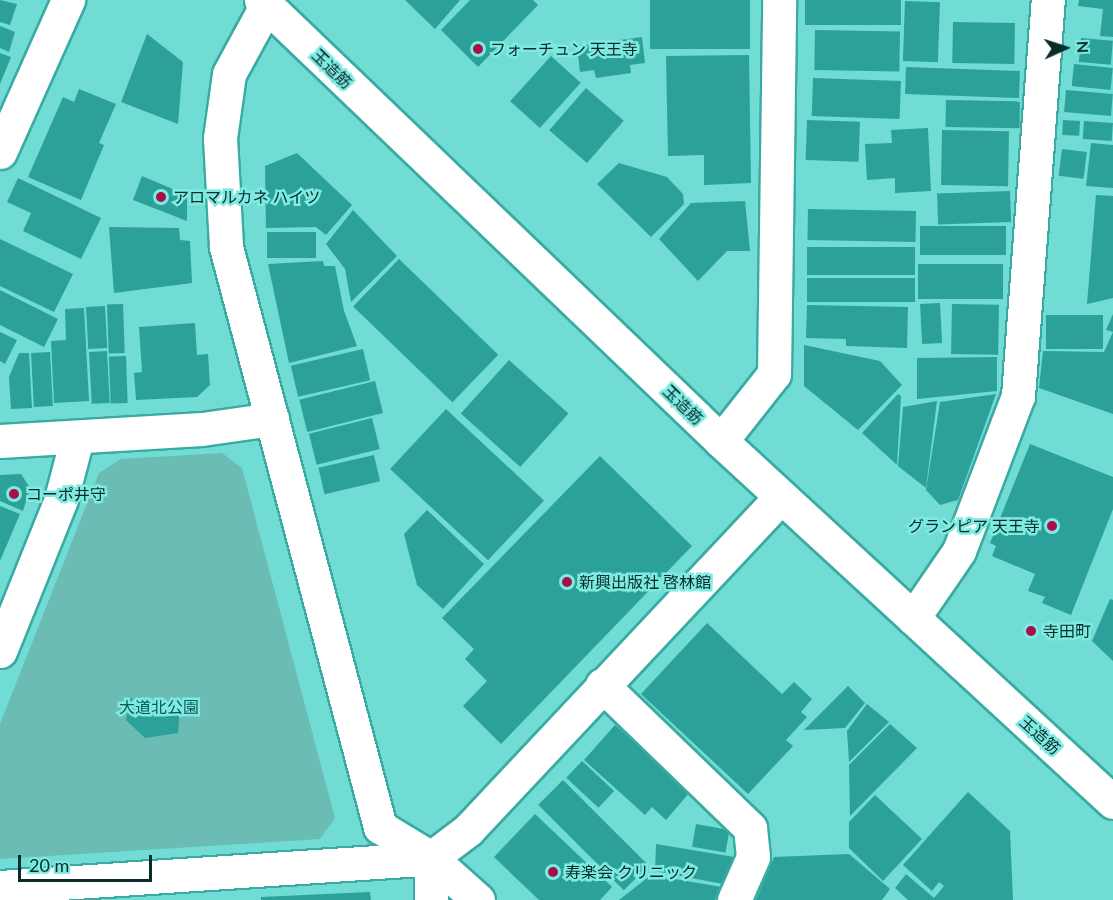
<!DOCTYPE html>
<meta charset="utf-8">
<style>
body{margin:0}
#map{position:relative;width:1113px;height:900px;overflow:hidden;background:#70dcd4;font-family:Lato,"Noto Sans JP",sans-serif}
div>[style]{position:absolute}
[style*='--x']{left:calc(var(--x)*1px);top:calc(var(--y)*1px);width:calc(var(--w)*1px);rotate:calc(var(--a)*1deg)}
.green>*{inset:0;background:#6abcb5}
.building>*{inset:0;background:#2ba199;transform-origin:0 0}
.roads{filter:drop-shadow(2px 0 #39aba3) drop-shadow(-2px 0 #39aba3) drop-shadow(0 2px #39aba3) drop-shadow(0 -2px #39aba3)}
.street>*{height:33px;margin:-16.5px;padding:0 16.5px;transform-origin:16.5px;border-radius:16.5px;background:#fff}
.secondary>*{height:33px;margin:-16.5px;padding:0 16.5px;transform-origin:16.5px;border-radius:16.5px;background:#fff}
.dots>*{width:16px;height:16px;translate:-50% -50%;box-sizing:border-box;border:3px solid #7eeae1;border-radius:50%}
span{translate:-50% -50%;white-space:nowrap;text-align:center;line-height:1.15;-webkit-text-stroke:5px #7eeae1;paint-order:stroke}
.poi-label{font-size:16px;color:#072c29}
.left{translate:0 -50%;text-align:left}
.right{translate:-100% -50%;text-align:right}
.street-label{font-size:16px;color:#072c29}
.park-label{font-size:16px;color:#0d5954}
.north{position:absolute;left:1035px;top:18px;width:60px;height:60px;-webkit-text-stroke:4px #7eeae1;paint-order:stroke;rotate:87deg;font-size:16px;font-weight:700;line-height:24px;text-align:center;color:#072c29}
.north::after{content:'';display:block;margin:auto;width:21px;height:27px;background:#072c29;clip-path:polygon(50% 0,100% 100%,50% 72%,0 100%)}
.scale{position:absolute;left:18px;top:855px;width:134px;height:27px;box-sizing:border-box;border:3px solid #072c29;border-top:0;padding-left:8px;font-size:18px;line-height:21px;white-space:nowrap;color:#072c29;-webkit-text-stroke:4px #7eeae1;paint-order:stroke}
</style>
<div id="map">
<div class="green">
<i style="clip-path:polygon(222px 453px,242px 468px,335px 818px,320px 839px,0 859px,0 724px,99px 473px,121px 459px)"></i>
</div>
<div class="building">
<i style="clip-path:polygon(0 0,17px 4px,10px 25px,0 22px)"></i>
<i style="clip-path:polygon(405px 0,460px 0,435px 29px)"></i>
<i style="clip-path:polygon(470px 0,533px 0,538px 5px,478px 67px,441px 30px)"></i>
<i style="left:650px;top:0;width:100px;height:49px"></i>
<i style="left:805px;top:0;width:96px;height:25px"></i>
<i style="clip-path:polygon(1079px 0,1113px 0,1113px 37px,1100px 36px,1103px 9px,1078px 6px)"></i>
<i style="left:905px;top:1px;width:35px;height:60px;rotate:2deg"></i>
<i style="left:953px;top:22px;width:62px;height:41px;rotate:1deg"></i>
<i style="clip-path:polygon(0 26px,15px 32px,9px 52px,0 48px)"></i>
<i style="left:815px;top:30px;width:85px;height:40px;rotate:1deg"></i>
<i style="clip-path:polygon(147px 34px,183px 62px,178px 124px,121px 102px)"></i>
<i style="clip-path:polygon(642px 37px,645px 63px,630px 65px,631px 73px,596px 78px,594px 70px,580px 72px,577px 46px)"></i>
<i style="left:1081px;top:38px;width:32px;height:24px;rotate:5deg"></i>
<i style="clip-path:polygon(0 53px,11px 57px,0 84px)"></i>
<i style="clip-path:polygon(749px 55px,751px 183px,704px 185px,704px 155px,668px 156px,666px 56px)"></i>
<i style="left:551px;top:56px;width:40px;height:61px;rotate:42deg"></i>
<i style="left:1074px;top:64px;width:39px;height:22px;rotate:6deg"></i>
<i style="left:906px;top:67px;width:114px;height:27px;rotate:2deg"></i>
<i style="left:813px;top:78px;width:88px;height:38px;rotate:2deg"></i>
<i style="left:586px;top:88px;width:50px;height:56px;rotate:41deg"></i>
<i style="clip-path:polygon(79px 89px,116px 104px,99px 143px,104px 145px,81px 200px,28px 177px,63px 97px,74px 102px)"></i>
<i style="left:1066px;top:90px;width:47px;height:22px;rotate:5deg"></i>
<i style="left:946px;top:100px;width:74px;height:27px;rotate:1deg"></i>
<i style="left:807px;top:120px;width:53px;height:40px;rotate:2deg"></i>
<i style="left:1063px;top:120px;width:17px;height:15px;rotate:3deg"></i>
<i style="left:1084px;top:121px;width:29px;height:18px;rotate:4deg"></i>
<i style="clip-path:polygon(928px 128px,931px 191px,895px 193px,895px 178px,867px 180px,865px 144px,892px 143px,891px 130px)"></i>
<i style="left:942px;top:130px;width:67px;height:55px;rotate:1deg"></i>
<i style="clip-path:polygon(1091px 143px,1113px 145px,1113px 188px,1086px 186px)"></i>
<i style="left:1062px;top:149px;width:25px;height:27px;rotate:7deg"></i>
<i style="clip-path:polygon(297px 153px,352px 205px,326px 235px,316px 227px,266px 228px,265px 166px)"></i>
<i style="clip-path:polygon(619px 163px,667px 177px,683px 194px,684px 204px,651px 237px,597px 184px)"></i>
<i style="clip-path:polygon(142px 176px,187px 195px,187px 221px,133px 200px)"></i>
<i style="clip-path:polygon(18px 178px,101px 218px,81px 259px,23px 231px,31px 213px,7px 202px)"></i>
<i style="left:1010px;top:191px;width:31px;height:73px;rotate:88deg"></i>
<i style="clip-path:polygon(1096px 195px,1113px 196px,1113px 298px,1087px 304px)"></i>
<i style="clip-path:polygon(745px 201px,750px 251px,727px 251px,698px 281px,659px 239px,691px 203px)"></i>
<i style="left:808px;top:209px;width:108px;height:31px;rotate:1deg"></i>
<i style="clip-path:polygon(353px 210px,397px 256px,351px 302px,345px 269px,326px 244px)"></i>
<i style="left:1006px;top:226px;width:29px;height:86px;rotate:90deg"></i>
<i style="clip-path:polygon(109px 227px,179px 228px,180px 240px,190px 241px,192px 283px,114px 293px)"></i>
<i style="left:316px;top:232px;width:26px;height:49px;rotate:90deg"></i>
<i style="clip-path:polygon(0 239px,73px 274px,54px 312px,0 286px)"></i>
<i style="left:807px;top:247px;width:108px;height:28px"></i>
<i style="left:399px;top:259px;width:138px;height:66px;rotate:44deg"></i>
<i style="clip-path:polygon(323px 261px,324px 266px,335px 266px,344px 311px,357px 346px,289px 363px,268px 264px)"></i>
<i style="left:918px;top:264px;width:85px;height:35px"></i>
<i style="left:807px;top:278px;width:108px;height:24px"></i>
<i style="clip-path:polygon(0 290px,58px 319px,44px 347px,0 325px)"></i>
<i style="left:940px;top:303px;width:40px;height:20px;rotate:87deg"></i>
<i style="left:123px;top:304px;width:49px;height:16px;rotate:88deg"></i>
<i style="left:952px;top:304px;width:47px;height:50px;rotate:1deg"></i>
<i style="clip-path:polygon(807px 305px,908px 307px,907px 348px,846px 346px,846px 339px,806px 338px)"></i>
<i style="left:105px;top:306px;width:42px;height:19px;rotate:87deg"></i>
<i style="clip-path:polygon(84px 308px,89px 401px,54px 403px,51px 341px,66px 340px,65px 309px)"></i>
<i style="clip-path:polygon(1113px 314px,1113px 414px,1039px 388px,1043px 351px,1104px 352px,1113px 332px,1106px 330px)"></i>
<i style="left:1046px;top:315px;width:57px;height:34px"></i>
<i style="clip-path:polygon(195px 323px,197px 355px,208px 354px,210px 385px,197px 397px,136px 400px,134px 373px,142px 372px,139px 327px)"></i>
<i style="clip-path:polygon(0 332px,17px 340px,5px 364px,0 361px)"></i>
<i style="clip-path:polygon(804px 345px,880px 361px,902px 385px,858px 430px,804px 386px)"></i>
<i style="left:363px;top:349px;width:32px;height:74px;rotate:77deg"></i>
<i style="left:107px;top:351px;width:52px;height:18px;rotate:87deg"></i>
<i style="left:50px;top:352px;width:54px;height:19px;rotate:87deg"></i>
<i style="clip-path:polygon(19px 353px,29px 353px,32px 408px,11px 409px,9px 377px)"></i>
<i style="left:126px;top:356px;width:47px;height:17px;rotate:88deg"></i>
<i style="clip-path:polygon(997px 357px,997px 391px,917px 399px,917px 358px)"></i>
<i style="left:509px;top:360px;width:80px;height:72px;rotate:42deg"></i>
<i style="left:375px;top:381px;width:33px;height:78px;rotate:76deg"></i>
<i style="clip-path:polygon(898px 394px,901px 396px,897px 465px,862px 433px)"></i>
<i style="clip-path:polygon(996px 394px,958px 500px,940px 505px,926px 490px,940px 402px)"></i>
<i style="clip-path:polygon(937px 401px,926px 488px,898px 466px,903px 407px)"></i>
<i style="left:446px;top:409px;width:134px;height:82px;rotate:43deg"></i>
<i style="left:372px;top:418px;width:32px;height:65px;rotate:76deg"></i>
<i style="clip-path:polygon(1030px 444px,1113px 477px,1113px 509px,1071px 615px,1042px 603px,1045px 597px,1028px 591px,1035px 574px,992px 556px,996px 546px,990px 543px)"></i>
<i style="left:374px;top:455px;width:27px;height:57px;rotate:77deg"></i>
<i style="clip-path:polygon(600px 456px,692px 546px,501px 744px,463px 706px,487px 681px,465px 659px,474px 649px,442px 618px)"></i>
<i style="clip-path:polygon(21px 474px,30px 488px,23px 511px,0 501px,0 475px)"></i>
<i style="clip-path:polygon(0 506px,20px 514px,0 561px)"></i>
<i style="clip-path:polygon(427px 510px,484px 564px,443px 609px,417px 585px,404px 534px)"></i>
<i style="clip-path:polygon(1110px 599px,1113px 600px,1113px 661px,1092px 641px)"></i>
<i style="clip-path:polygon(707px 623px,782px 694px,794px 682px,812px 699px,801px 712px,807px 717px,786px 740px,793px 746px,748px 794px,641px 694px)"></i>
<i style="clip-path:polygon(848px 686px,865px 703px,845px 728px,804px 730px)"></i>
<i style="clip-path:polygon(130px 697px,149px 714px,180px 709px,178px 733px,145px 738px,126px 720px)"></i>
<i style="clip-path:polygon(867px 704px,889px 722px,849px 762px,847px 731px)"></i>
<i style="clip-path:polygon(890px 724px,917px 748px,850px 816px,849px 765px)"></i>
<i style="clip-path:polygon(615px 725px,690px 792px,666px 820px,652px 807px,645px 815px,584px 760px)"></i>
<i style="left:582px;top:761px;width:44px;height:23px;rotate:43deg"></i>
<i style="left:563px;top:780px;width:121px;height:35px;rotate:45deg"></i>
<i style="clip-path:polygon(968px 792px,1010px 831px,1013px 900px,908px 900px,895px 888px,906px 874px,934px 898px,944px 886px,939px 882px,932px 891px,903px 865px)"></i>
<i style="clip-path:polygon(875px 795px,922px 839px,883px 881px,849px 848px,849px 822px)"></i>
<i style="clip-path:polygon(535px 814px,612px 887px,600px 900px,539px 900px,494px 857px)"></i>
<i style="left:696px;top:824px;width:34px;height:23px;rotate:10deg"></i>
<i style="clip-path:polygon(656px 844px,734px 857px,723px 884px,655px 871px)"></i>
<i style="clip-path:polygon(849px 854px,890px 889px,882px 900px,756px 900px,774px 857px)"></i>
<i style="clip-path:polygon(651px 875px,722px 887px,715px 900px,619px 900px)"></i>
<i style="clip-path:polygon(370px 892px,371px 900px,261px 900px,261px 897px)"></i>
</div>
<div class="roads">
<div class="street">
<i style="--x:0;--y:152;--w:167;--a:-65.9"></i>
<i style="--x:721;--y:441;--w:85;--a:-51.7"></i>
<i style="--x:774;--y:374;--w:374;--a:-89.2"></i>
<i style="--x:602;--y:685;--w:206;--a:44"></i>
<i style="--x:750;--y:828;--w:29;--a:84"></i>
<i style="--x:753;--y:857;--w:47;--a:113.8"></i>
<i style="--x:0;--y:887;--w:432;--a:-3.8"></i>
<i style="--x:431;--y:858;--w:46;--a:-37.1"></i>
<i style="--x:468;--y:830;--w:457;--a:-46.8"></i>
<i style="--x:431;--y:900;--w:42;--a:-90"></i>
</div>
<div class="secondary">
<i style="--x:261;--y:0;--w:637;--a:43.79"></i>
<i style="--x:721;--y:441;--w:533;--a:42.64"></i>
<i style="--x:266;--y:6;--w:77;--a:118.6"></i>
<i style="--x:229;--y:74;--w:65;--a:98"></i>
<i style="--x:220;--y:138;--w:109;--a:86.8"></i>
<i style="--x:226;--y:247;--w:600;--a:75.13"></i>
<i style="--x:380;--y:827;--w:60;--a:31.3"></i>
<i style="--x:431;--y:858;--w:63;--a:41.8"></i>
<i style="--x:0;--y:441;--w:202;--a:-3.4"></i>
<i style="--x:202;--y:429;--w:71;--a:-8.1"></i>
<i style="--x:913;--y:618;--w:81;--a:-55.5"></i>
<i style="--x:959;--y:551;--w:166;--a:-69.2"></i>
<i style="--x:1018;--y:396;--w:397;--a:-85.7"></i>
<i style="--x:0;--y:651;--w:164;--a:-68.1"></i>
<i style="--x:61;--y:499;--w:63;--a:-75.3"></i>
</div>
</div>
<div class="dots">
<i style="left:478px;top:49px;background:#a61047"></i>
<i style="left:161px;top:197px;background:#a61047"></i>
<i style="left:14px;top:494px;background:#a61047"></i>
<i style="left:1052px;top:526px;background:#a61047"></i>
<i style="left:567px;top:582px;background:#a61047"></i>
<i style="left:1031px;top:631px;background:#a61047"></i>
<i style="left:553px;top:872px;background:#a61047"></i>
</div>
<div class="poi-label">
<span class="left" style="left:490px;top:49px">フォーチュン 天王寺</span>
<span class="left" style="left:173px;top:197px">アロマルカネ ハイツ</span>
<span class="left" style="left:26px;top:494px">コーポ井守</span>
<span class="right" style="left:1040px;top:526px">グランピア 天王寺</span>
<span class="left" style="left:579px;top:582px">新興出版社 啓林館</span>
<span class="left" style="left:1043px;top:631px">寺田町</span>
<span class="left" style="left:565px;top:872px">寿楽会 クリニック</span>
</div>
<div class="street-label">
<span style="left:332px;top:69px;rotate:44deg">玉造筋</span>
<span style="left:683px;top:405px;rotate:44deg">玉造筋</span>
<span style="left:1040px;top:735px;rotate:42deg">玉造筋</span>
</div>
<div class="park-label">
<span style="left:159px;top:707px">大道北公園</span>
</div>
<div class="north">N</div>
<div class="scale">20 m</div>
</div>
